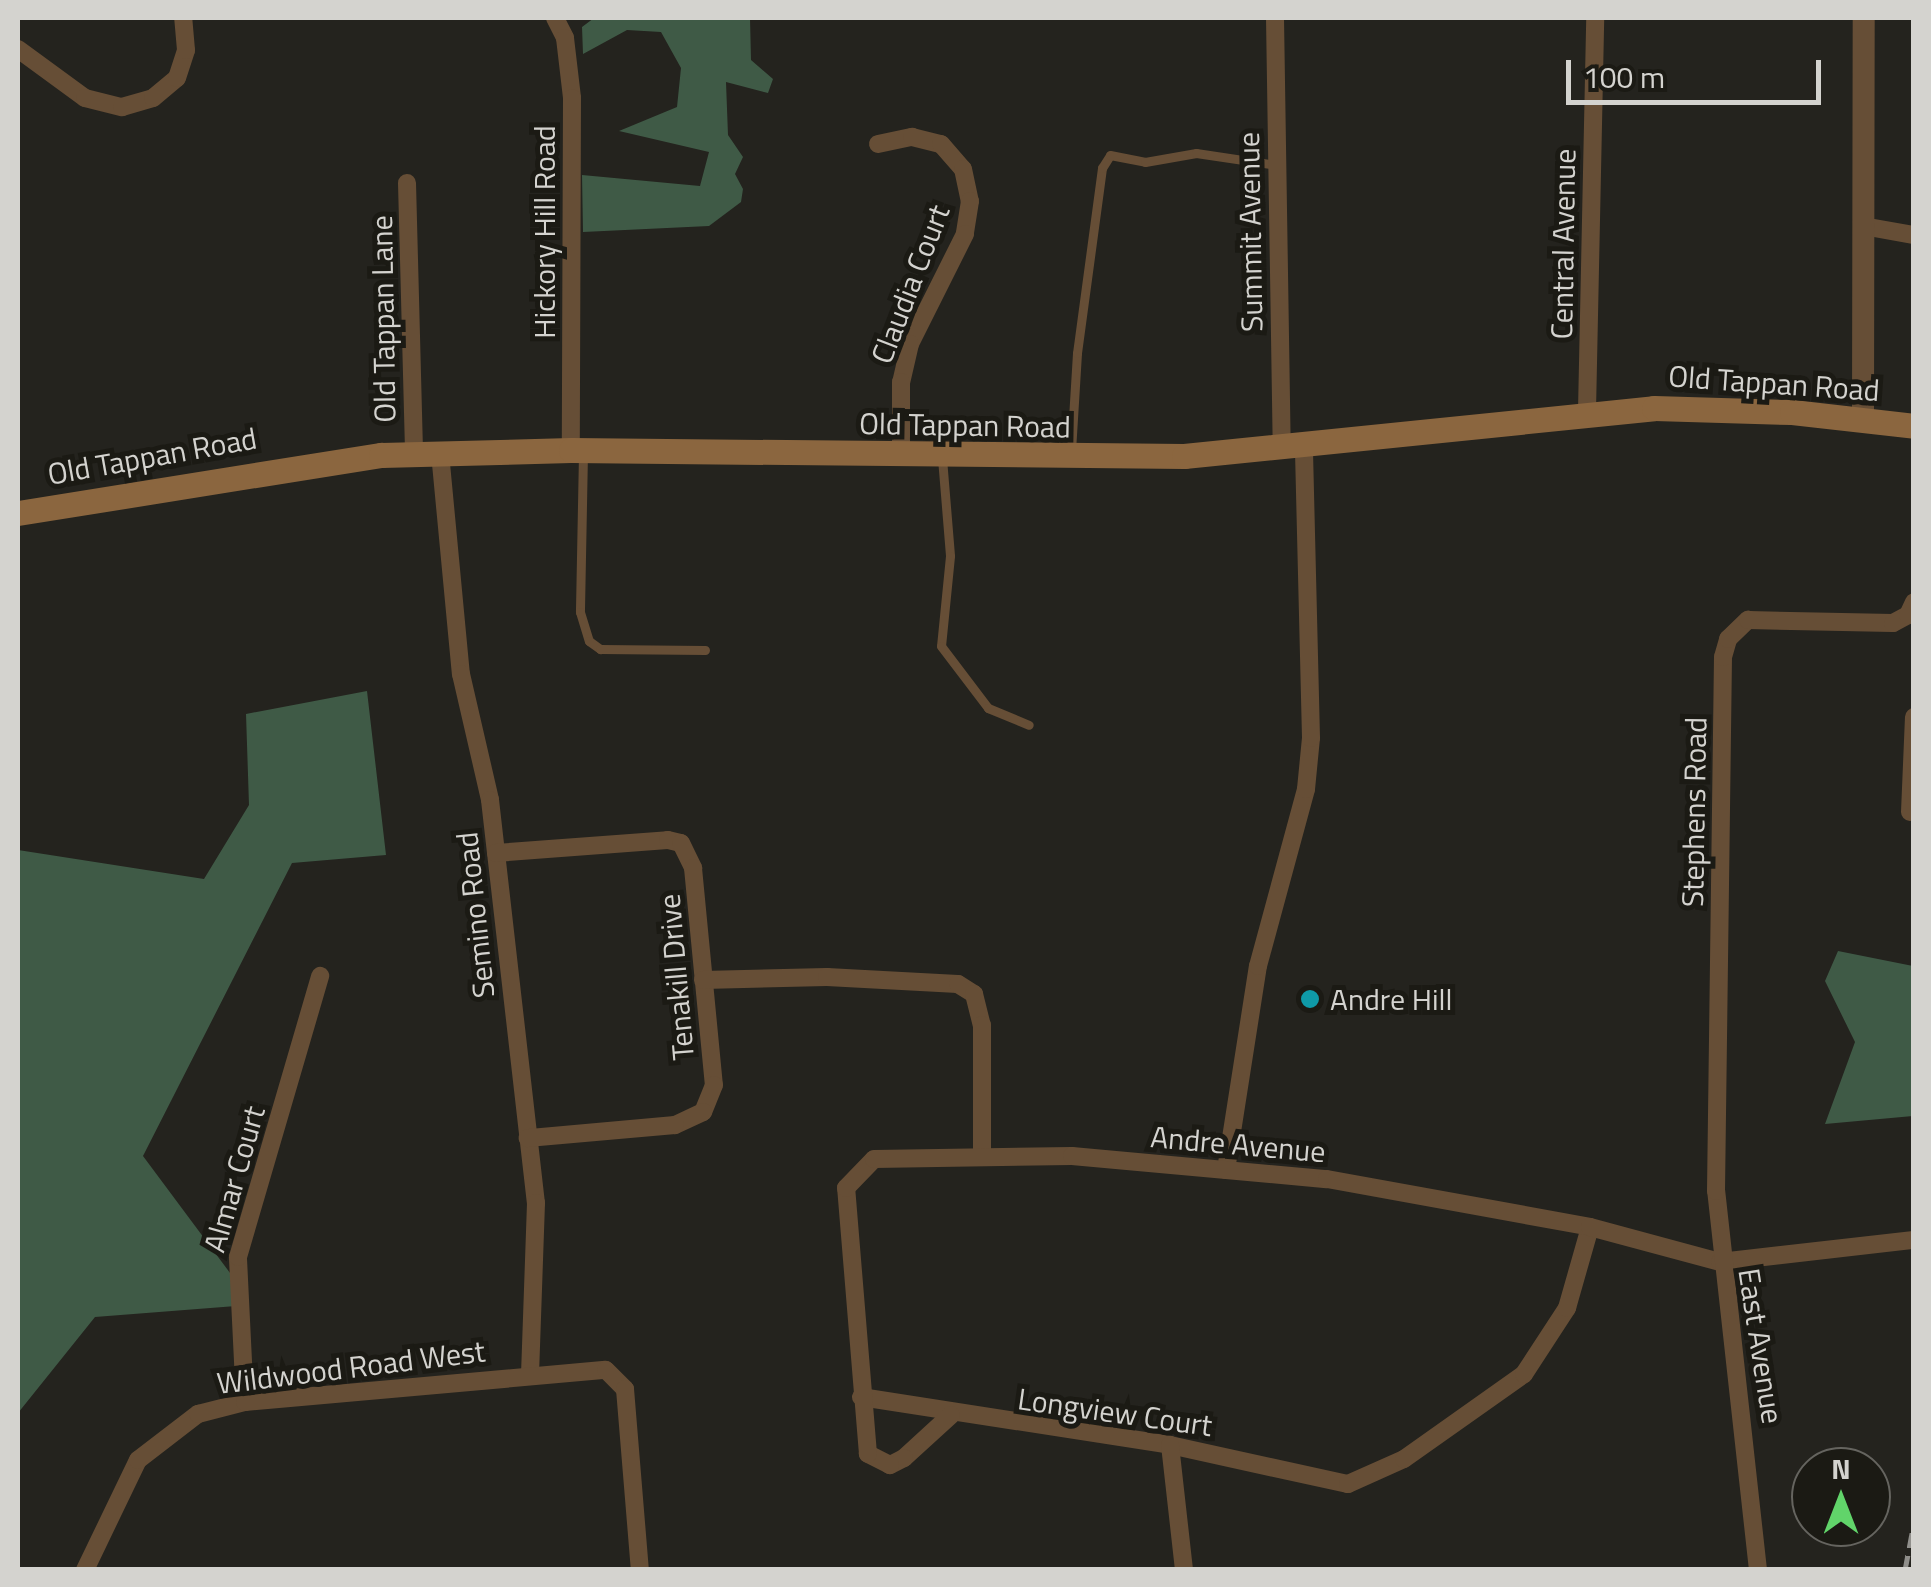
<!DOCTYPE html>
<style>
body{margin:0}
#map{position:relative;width:1931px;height:1587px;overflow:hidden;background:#24231e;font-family:"Titillium Web",sans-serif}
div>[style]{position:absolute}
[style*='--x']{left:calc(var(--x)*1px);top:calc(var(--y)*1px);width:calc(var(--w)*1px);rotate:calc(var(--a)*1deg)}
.forest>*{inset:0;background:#3f5a46}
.service>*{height:9px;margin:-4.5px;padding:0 4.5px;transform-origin:4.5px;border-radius:4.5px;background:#664e36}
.minor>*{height:18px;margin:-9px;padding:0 9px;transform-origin:9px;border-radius:9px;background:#664e36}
.tertiary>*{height:22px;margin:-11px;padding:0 11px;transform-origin:11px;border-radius:11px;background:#664e36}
.secondary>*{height:25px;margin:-12.5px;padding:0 12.5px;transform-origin:12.5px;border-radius:12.5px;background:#8b663f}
.rail>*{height:5px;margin-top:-2.5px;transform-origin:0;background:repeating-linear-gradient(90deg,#908f8b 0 15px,transparent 0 23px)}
.dots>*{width:28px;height:28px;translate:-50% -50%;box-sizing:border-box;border:5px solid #1b1a14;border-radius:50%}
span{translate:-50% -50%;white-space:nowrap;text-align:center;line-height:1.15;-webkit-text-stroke:10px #1b1a14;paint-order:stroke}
.street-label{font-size:30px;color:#d4d3cf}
.poi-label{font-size:30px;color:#d4d3cf}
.left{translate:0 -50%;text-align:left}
.frame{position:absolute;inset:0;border:20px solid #d4d3cf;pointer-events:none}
.north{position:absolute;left:1791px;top:1447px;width:100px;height:100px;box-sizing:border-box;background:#1b1a14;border:2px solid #65645f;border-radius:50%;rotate:0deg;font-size:28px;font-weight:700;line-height:40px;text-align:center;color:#d4d3cf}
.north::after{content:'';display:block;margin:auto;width:35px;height:45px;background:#61d46a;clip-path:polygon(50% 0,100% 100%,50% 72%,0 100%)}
.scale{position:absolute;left:1566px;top:60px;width:255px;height:45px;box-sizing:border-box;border:5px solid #d4d3cf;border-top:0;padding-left:12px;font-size:30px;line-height:35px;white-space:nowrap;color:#d4d3cf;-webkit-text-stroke:8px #1b1a14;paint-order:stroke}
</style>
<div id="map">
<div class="forest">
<i style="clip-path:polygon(594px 18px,750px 18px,751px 60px,773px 79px,768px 93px,726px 82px,728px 135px,743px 157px,735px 174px,743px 189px,741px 202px,709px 226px,583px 232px,582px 175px,700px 186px,709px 152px,619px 131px,677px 107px,681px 68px,661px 32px,627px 30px,583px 54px,582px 27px)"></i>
<i style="clip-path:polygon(367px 691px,386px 855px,292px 863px,143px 1156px,236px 1281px,236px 1306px,95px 1317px,18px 1413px,18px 850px,204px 879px,249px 805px,246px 714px)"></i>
<i style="clip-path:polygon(1838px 951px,1913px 966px,1913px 1116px,1825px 1124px,1855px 1042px,1825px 981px)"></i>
</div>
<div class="service">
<i style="--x:1071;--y:451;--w:98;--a:-86.5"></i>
<i style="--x:1077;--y:353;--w:187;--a:-82.3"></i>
<i style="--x:1102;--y:168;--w:15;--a:-58"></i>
<i style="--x:1110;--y:155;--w:36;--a:11"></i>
<i style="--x:1145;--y:162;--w:52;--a:-10"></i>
<i style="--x:1196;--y:153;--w:81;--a:8.5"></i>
<i style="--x:583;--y:453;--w:159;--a:91.1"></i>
<i style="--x:580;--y:612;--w:30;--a:73"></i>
<i style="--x:589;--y:641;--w:14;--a:36"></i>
<i style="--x:600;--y:649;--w:105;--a:0.5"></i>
<i style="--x:942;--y:458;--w:98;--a:85.3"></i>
<i style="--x:950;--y:556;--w:90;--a:95.7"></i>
<i style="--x:941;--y:646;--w:78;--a:52.8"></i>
<i style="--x:988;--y:708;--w:44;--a:22.5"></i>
</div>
<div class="minor">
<i style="--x:555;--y:18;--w:22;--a:63"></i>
<i style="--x:565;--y:38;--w:60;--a:83.3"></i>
<i style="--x:572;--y:98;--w:352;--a:90.2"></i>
<i style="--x:1275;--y:18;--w:428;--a:89.1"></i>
<i style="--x:18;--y:49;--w:83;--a:36.2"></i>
<i style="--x:85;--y:98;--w:38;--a:14"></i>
<i style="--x:122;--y:107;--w:32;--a:-16"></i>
<i style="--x:153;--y:98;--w:31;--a:-40"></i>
<i style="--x:177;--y:78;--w:29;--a:-72"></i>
<i style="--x:186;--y:50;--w:32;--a:-95"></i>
<i style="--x:878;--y:144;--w:35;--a:-12"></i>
<i style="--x:912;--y:137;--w:30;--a:14"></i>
<i style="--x:941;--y:144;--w:33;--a:49"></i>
<i style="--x:963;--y:169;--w:33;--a:78"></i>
<i style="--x:970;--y:201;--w:33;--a:99"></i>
<i style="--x:965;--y:234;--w:123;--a:116.6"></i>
<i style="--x:910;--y:344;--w:39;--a:103"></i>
<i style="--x:901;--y:382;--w:75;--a:90"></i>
<i style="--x:407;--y:183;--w:271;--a:88.5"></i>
<i style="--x:1863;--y:226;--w:52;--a:10"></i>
<i style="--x:1587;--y:411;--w:393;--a:-88.8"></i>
<i style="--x:440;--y:453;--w:222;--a:84.6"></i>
<i style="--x:461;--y:674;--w:129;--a:77"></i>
<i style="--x:490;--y:800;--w:406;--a:83.5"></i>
<i style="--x:536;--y:1203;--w:171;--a:92"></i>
<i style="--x:1910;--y:812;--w:95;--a:-87.6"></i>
<i style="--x:496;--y:853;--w:172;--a:-4.3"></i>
<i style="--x:668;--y:840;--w:13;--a:13"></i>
<i style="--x:681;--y:843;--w:28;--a:64"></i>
<i style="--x:693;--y:868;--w:218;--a:84.5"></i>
<i style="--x:714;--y:1085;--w:29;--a:112"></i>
<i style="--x:703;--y:1112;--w:31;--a:155"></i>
<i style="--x:675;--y:1125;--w:148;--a:174.9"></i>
<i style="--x:703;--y:980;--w:124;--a:-1.4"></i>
<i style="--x:827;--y:977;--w:131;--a:3.1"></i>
<i style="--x:958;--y:984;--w:19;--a:32"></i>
<i style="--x:974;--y:994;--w:32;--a:76"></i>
<i style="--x:982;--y:1025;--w:128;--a:90"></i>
<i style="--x:1226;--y:1170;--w:206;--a:-81.1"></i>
<i style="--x:1258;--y:966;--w:183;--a:-74.8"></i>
<i style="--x:1306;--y:789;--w:51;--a:-84.4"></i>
<i style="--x:1311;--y:738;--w:293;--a:-91.4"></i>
<i style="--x:861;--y:1397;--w:313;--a:8.8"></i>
<i style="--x:1170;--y:1445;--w:182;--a:12.4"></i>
<i style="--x:1348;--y:1484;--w:61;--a:-24.1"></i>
<i style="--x:1404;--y:1459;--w:147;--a:-35.3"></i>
<i style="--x:1524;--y:1374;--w:79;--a:-56.9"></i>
<i style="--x:1567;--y:1308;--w:84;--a:-74.1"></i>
<i style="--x:245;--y:1402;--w:145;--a:-92.8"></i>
<i style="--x:238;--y:1257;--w:293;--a:-73.7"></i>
<i style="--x:951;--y:1415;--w:64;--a:137.5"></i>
<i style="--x:904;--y:1458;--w:16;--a:153"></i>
<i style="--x:890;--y:1465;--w:25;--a:-153"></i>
<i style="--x:868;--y:1454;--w:267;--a:-94.7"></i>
<i style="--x:846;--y:1188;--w:40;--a:-46"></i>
<i style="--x:874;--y:1159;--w:198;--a:-0.9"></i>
<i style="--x:1072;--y:1156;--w:256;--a:5.2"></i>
<i style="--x:1327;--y:1179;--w:267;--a:10.3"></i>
<i style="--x:1590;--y:1227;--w:135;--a:15.1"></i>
<i style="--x:1720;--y:1262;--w:195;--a:-6.5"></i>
<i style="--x:1170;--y:1445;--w:126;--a:83.6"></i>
<i style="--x:85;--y:1570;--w:122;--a:-64.3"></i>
<i style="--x:138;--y:1460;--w:76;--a:-37.5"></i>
<i style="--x:198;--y:1414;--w:49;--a:-14.3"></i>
<i style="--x:245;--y:1402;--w:362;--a:-5.1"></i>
<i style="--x:606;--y:1370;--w:27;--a:45"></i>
<i style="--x:625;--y:1389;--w:182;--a:85.3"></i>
<i style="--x:1758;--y:1570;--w:381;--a:-96.3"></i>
<i style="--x:1716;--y:1191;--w:534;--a:-89.25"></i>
<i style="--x:1723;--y:657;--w:19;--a:-74"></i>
<i style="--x:1728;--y:639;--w:28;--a:-44"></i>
<i style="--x:1748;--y:620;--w:145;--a:1.2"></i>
<i style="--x:1893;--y:623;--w:17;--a:-28"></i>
<i style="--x:1908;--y:615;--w:14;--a:-65"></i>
</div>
<div class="tertiary">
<i style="--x:1863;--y:418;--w:400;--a:-89.9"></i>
</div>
<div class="secondary">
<i style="--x:18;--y:513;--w:368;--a:-9.1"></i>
<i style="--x:381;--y:455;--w:190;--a:-1.5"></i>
<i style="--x:571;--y:450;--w:613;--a:0.56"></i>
<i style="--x:1184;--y:456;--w:472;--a:-5.8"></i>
<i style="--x:1654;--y:408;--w:138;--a:1.7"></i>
<i style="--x:1792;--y:412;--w:123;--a:6.5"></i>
</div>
<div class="rail">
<i style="--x:1905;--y:1570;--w:48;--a:-79.2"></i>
</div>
<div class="dots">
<i style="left:1310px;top:999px;background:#0f9aa8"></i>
</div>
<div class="street-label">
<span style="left:544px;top:232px;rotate:-90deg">Hickory Hill Road</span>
<span style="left:1250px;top:232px;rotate:-91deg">Summit Avenue</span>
<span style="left:1563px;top:244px;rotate:-89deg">Central Avenue</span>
<span style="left:910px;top:284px;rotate:-69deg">Claudia Court</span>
<span style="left:383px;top:319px;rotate:-91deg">Old Tappan Lane</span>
<span style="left:1774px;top:383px;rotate:4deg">Old Tappan Road</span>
<span style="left:965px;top:425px;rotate:1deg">Old Tappan Road</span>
<span style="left:152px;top:456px;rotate:-10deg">Old Tappan Road</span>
<span style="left:1694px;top:812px;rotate:-89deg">Stephens Road</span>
<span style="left:475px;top:915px;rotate:-96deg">Semino Road</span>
<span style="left:676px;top:977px;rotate:-95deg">Tenakill Drive</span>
<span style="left:1238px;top:1144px;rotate:5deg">Andre Avenue</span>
<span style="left:234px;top:1179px;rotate:-74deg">Almar Court</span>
<span style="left:1761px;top:1346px;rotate:81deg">East Avenue</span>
<span style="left:351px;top:1367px;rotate:-7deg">Wildwood Road West</span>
<span style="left:1115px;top:1412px;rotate:8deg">Longview Court</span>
</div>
<div class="poi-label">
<span class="left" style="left:1330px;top:999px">Andre Hill</span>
</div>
<div class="frame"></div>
<div class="north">N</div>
<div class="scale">100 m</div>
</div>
